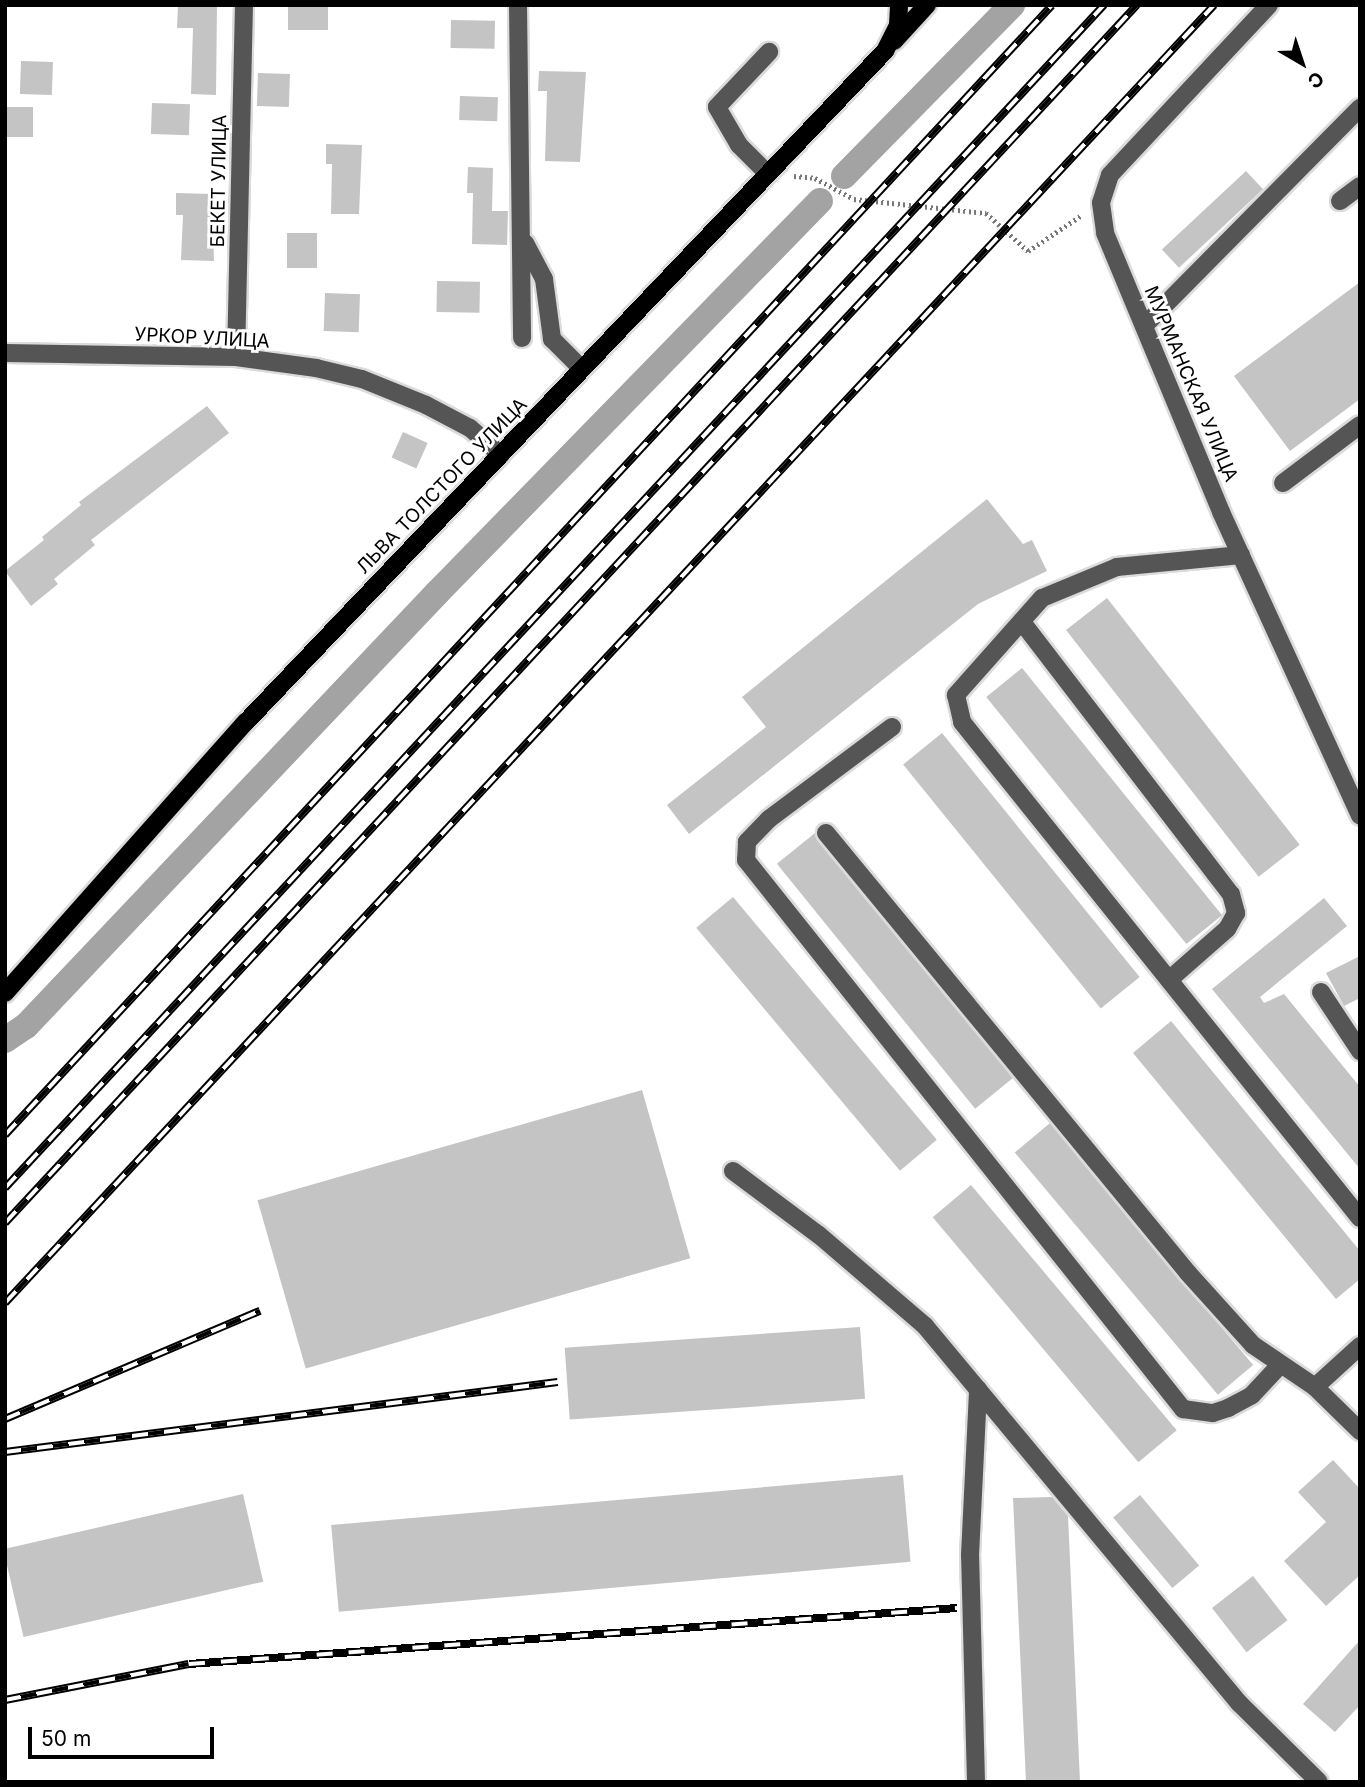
<!DOCTYPE html>
<meta charset="utf-8">
<style>
body{margin:0}
#map{position:relative;width:1365px;height:1787px;overflow:hidden;background:#fff;font-family:Inter,sans-serif}
div>[style]{position:absolute}
[style*='--x']{left:calc(var(--x)*1px);top:calc(var(--y)*1px);width:calc(var(--w)*1px);rotate:calc(var(--a)*1deg)}
.canal>*{height:26px;margin:-13px;padding:0 13px;transform-origin:13px;border-radius:13px;background:#a3a3a3}
.building>*{inset:0;background:#c4c4c4;transform-origin:0 0}
.path>*{height:4.5px;margin-top:-2.25px;transform-origin:0;background:repeating-linear-gradient(90deg,#777 0 2px,transparent 0 5.5px)}
.roads{filter:drop-shadow(2px 0 #dbdbdb) drop-shadow(-2px 0 #dbdbdb) drop-shadow(0 2px #dbdbdb) drop-shadow(0 -2px #dbdbdb)}
.minor>*{height:18px;margin:-9px;padding:0 9px;transform-origin:9px;border-radius:9px;background:#555}
.major>*{height:18px;margin:-9px;padding:0 9px;transform-origin:9px;border-radius:9px;background:#000}
.rail>*{height:8px;margin-top:-4px;transform-origin:0;background:repeating-linear-gradient(90deg,#fff 0 16px,#000 0 32px);box-sizing:border-box;border-block:2px solid #000}
span{translate:-50% -50%;white-space:nowrap;text-align:center;line-height:1.15;-webkit-text-stroke:6px #fff;paint-order:stroke}
.street-label{font-size:19px;color:#000}
.frame{position:absolute;inset:0;border:7px solid #000;pointer-events:none}
.north{position:absolute;left:1267px;top:28px;width:70px;height:70px;-webkit-text-stroke:5px #fff;paint-order:stroke;rotate:141deg;font-size:19px;font-weight:700;line-height:28px;text-align:center;color:#000}
.north::after{content:'';display:block;margin:auto;width:24px;height:32px;background:#000;clip-path:polygon(50% 0,100% 100%,50% 72%,0 100%)}
.scale{position:absolute;left:28px;top:1727px;width:186px;height:32px;box-sizing:border-box;border:4px solid #000;border-top:0;padding-left:9px;font-size:21px;line-height:24px;white-space:nowrap;color:#000;-webkit-text-stroke:5px #fff;paint-order:stroke}
</style>
<div id="map">
<div class="canal">
<i style="--x:844;--y:176;--w:240;--a:-45.5"></i>
<i style="--x:5;--y:1040;--w:25;--a:-34"></i>
<i style="--x:26;--y:1026;--w:597;--a:-46.49"></i>
<i style="--x:437;--y:593;--w:548;--a:-45.67"></i>
</div>
<div class="building">
<i style="clip-path:polygon(178px 5px,217px 5px,216px 95px,191px 94px,193px 28px,177px 28px)"></i>
<i style="left:288px;top:5px;width:40px;height:25px"></i>
<i style="left:451px;top:20px;width:44px;height:28px;rotate:1deg"></i>
<i style="left:21px;top:61px;width:32px;height:33px;rotate:2deg"></i>
<i style="clip-path:polygon(539px 71px,586px 72px,580px 162px,545px 161px,547px 91px,538px 91px)"></i>
<i style="left:258px;top:73px;width:32px;height:33px;rotate:2deg"></i>
<i style="left:460px;top:96px;width:38px;height:24px;rotate:2deg"></i>
<i style="left:152px;top:103px;width:38px;height:31px;rotate:2deg"></i>
<i style="left:5px;top:107px;width:28px;height:30px"></i>
<i style="clip-path:polygon(326px 144px,362px 145px,359px 214px,331px 214px,332px 164px,326px 164px)"></i>
<i style="clip-path:polygon(468px 167px,493px 168px,492px 211px,508px 211px,507px 245px,472px 244px,473px 193px,467px 193px)"></i>
<i style="left:1246px;top:171px;width:25px;height:115px;rotate:47deg"></i>
<i style="clip-path:polygon(176px 193px,212px 194px,214px 261px,181px 260px,183px 215px,176px 215px)"></i>
<i style="left:287px;top:233px;width:30px;height:35px"></i>
<i style="left:437px;top:281px;width:43px;height:31px;rotate:1deg"></i>
<i style="clip-path:polygon(1360px 282px,1360px 399px,1290px 451px,1234px 376px)"></i>
<i style="left:325px;top:293px;width:35px;height:38px;rotate:2deg"></i>
<i style="clip-path:polygon(207px 406px,229px 433px,91px 540px,95px 545px,54px 579px,58px 584px,31px 606px,5px 571px,44px 540px,42px 537px,81px 505px,79px 502px)"></i>
<i style="left:403px;top:432px;width:27px;height:28px;rotate:24deg"></i>
<i style="clip-path:polygon(987px 499px,1023px 544px,1032px 540px,1047px 571px,978px 604px,689px 834px,667px 805px,766px 727px,742px 697px)"></i>
<i style="left:1107px;top:598px;width:313px;height:52px;rotate:52deg"></i>
<i style="left:1022px;top:668px;width:318px;height:46px;rotate:51deg"></i>
<i style="left:942px;top:733px;width:314px;height:50px;rotate:51deg"></i>
<i style="left:815px;top:833px;width:315px;height:49px;rotate:51deg"></i>
<i style="left:733px;top:897px;width:317px;height:48px;rotate:50deg"></i>
<i style="clip-path:polygon(1324px 898px,1347px 926px,1260px 997px,1264px 1003px,1284px 994px,1360px 1087px,1360px 1169px,1212px 989px)"></i>
<i style="clip-path:polygon(1360px 956px,1360px 998px,1344px 1006px,1326px 973px)"></i>
<i style="clip-path:polygon(1171px 1021px,1360px 1251px,1360px 1279px,1336px 1299px,1133px 1053px)"></i>
<i style="left:642px;top:1090px;width:175px;height:400px;rotate:74deg"></i>
<i style="left:1050px;top:1123px;width:316px;height:46px;rotate:50deg"></i>
<i style="left:971px;top:1185px;width:320px;height:50px;rotate:50deg"></i>
<i style="left:860px;top:1327px;width:72px;height:296px;rotate:86deg"></i>
<i style="clip-path:polygon(1333px 1460px,1360px 1489px,1360px 1575px,1326px 1606px,1284px 1561px,1326px 1522px,1298px 1492px)"></i>
<i style="left:903px;top:1475px;width:87px;height:574px;rotate:85deg"></i>
<i style="left:243px;top:1494px;width:90px;height:246px;rotate:77deg"></i>
<i style="left:1140px;top:1495px;width:92px;height:35px;rotate:50deg"></i>
<i style="clip-path:polygon(1052px 1497px,1068px 1516px,1080px 1782px,1026px 1782px,1013px 1498px)"></i>
<i style="left:1253px;top:1576px;width:56px;height:52px;rotate:52deg"></i>
<i style="clip-path:polygon(1360px 1640px,1360px 1705px,1335px 1732px,1303px 1704px)"></i>
</div>
<div class="path">
<i style="--x:794;--y:176;--w:21;--a:5"></i>
<i style="--x:815;--y:178;--w:44;--a:28.3"></i>
<i style="--x:854;--y:199;--w:133;--a:6.1"></i>
<i style="--x:986;--y:213;--w:57;--a:42.1"></i>
<i style="--x:1028;--y:251;--w:65;--a:-33.7"></i>
</div>
<div class="roads">
<div class="minor">
<i style="--x:518;--y:5;--w:333;--a:89.3"></i>
<i style="--x:1269;--y:5;--w:233;--a:133.1"></i>
<i style="--x:1110;--y:175;--w:29;--a:108"></i>
<i style="--x:1101;--y:203;--w:30;--a:82"></i>
<i style="--x:1105;--y:233;--w:302;--a:67.4"></i>
<i style="--x:1221;--y:512;--w:334;--a:65.4"></i>
<i style="--x:768;--y:174;--w:41;--a:-135"></i>
<i style="--x:739;--y:145;--w:44;--a:-120.1"></i>
<i style="--x:717;--y:107;--w:76;--a:-46.6"></i>
<i style="--x:1340;--y:201;--w:25;--a:-37"></i>
<i style="--x:525;--y:243;--w:41;--a:62.2"></i>
<i style="--x:544;--y:279;--w:61;--a:82.4"></i>
<i style="--x:552;--y:339;--w:42;--a:45"></i>
<i style="--x:1144;--y:326;--w:307;--a:-45.3"></i>
<i style="--x:5;--y:353;--w:231;--a:1"></i>
<i style="--x:236;--y:357;--w:81;--a:7.8"></i>
<i style="--x:316;--y:368;--w:47;--a:13.4"></i>
<i style="--x:362;--y:379;--w:69;--a:22.1"></i>
<i style="--x:426;--y:405;--w:50;--a:27.6"></i>
<i style="--x:470;--y:428;--w:41;--a:41.1"></i>
<i style="--x:236;--y:357;--w:352;--a:-88.7"></i>
<i style="--x:1283;--y:483;--w:96;--a:-37"></i>
<i style="--x:1241;--y:555;--w:125;--a:174.5"></i>
<i style="--x:1117;--y:567;--w:81;--a:157.5"></i>
<i style="--x:1042;--y:598;--w:130;--a:131.6"></i>
<i style="--x:956;--y:695;--w:28;--a:77"></i>
<i style="--x:962;--y:722;--w:636;--a:51.26"></i>
<i style="--x:1022;--y:622;--w:343;--a:52.5"></i>
<i style="--x:1231;--y:894;--w:20;--a:75"></i>
<i style="--x:1236;--y:913;--w:18;--a:119"></i>
<i style="--x:1227;--y:929;--w:77;--a:138.7"></i>
<i style="--x:892;--y:727;--w:154;--a:143.2"></i>
<i style="--x:769;--y:819;--w:32;--a:134"></i>
<i style="--x:747;--y:842;--w:18;--a:93"></i>
<i style="--x:746;--y:860;--w:702;--a:51.48"></i>
<i style="--x:1183;--y:1409;--w:30;--a:8"></i>
<i style="--x:1213;--y:1413;--w:16;--a:-18"></i>
<i style="--x:1228;--y:1408;--w:27;--a:-28"></i>
<i style="--x:1252;--y:1395;--w:40;--a:-47"></i>
<i style="--x:826;--y:833;--w:570;--a:50.55"></i>
<i style="--x:1188;--y:1273;--w:97;--a:47.9"></i>
<i style="--x:1253;--y:1345;--w:75;--a:34.1"></i>
<i style="--x:1315;--y:1387;--w:63;--a:44.4"></i>
<i style="--x:1321;--y:992;--w:71;--a:56.5"></i>
<i style="--x:733;--y:1171;--w:107;--a:36.7"></i>
<i style="--x:819;--y:1235;--w:140;--a:40.6"></i>
<i style="--x:925;--y:1326;--w:491;--a:50.2"></i>
<i style="--x:1239;--y:1703;--w:112;--a:44.6"></i>
<i style="--x:1315;--y:1387;--w:61;--a:-42.3"></i>
<i style="--x:976;--y:1782;--w:227;--a:-91.5"></i>
<i style="--x:970;--y:1555;--w:166;--a:-87.2"></i>
</div>
<div class="major">
<i style="--x:894;--y:41;--w:49;--a:-47.5"></i>
<i style="--x:5;--y:993;--w:363;--a:-48.4"></i>
<i style="--x:246;--y:722;--w:927;--a:-46.4"></i>
<i style="--x:885;--y:51;--w:29;--a:-63"></i>
<i style="--x:898;--y:25;--w:20;--a:-87"></i>
</div>
</div>
<div class="rail">
<i style="--x:5;--y:1135;--w:1540;--a:-47.18"></i>
<i style="--x:5;--y:1188;--w:1615;--a:-47.11"></i>
<i style="--x:5;--y:1223;--w:1663;--a:-47.1"></i>
<i style="--x:5;--y:1303;--w:1774;--a:-47.03"></i>
<i style="--x:5;--y:1419;--w:277;--a:-23"></i>
<i style="--x:5;--y:1452;--w:557;--a:-7.21"></i>
<i style="--x:5;--y:1700;--w:187;--a:-11.1"></i>
<i style="--x:189;--y:1664;--w:770;--a:-4.17"></i>
</div>
<div class="street-label">
<span style="left:219px;top:181px;rotate:-89deg">БЕКЕТ УЛИЦА</span>
<span style="left:202px;top:338px;rotate:3deg">УРКОР УЛИЦА</span>
<span style="left:1191px;top:384px;rotate:67deg">МУРМАНСКАЯ УЛИЦА</span>
<span style="left:442px;top:486px;rotate:-46deg">ЛЬВА ТОЛСТОГО УЛИЦА</span>
</div>
<div class="frame"></div>
<div class="north">С</div>
<div class="scale">50 m</div>
</div>
